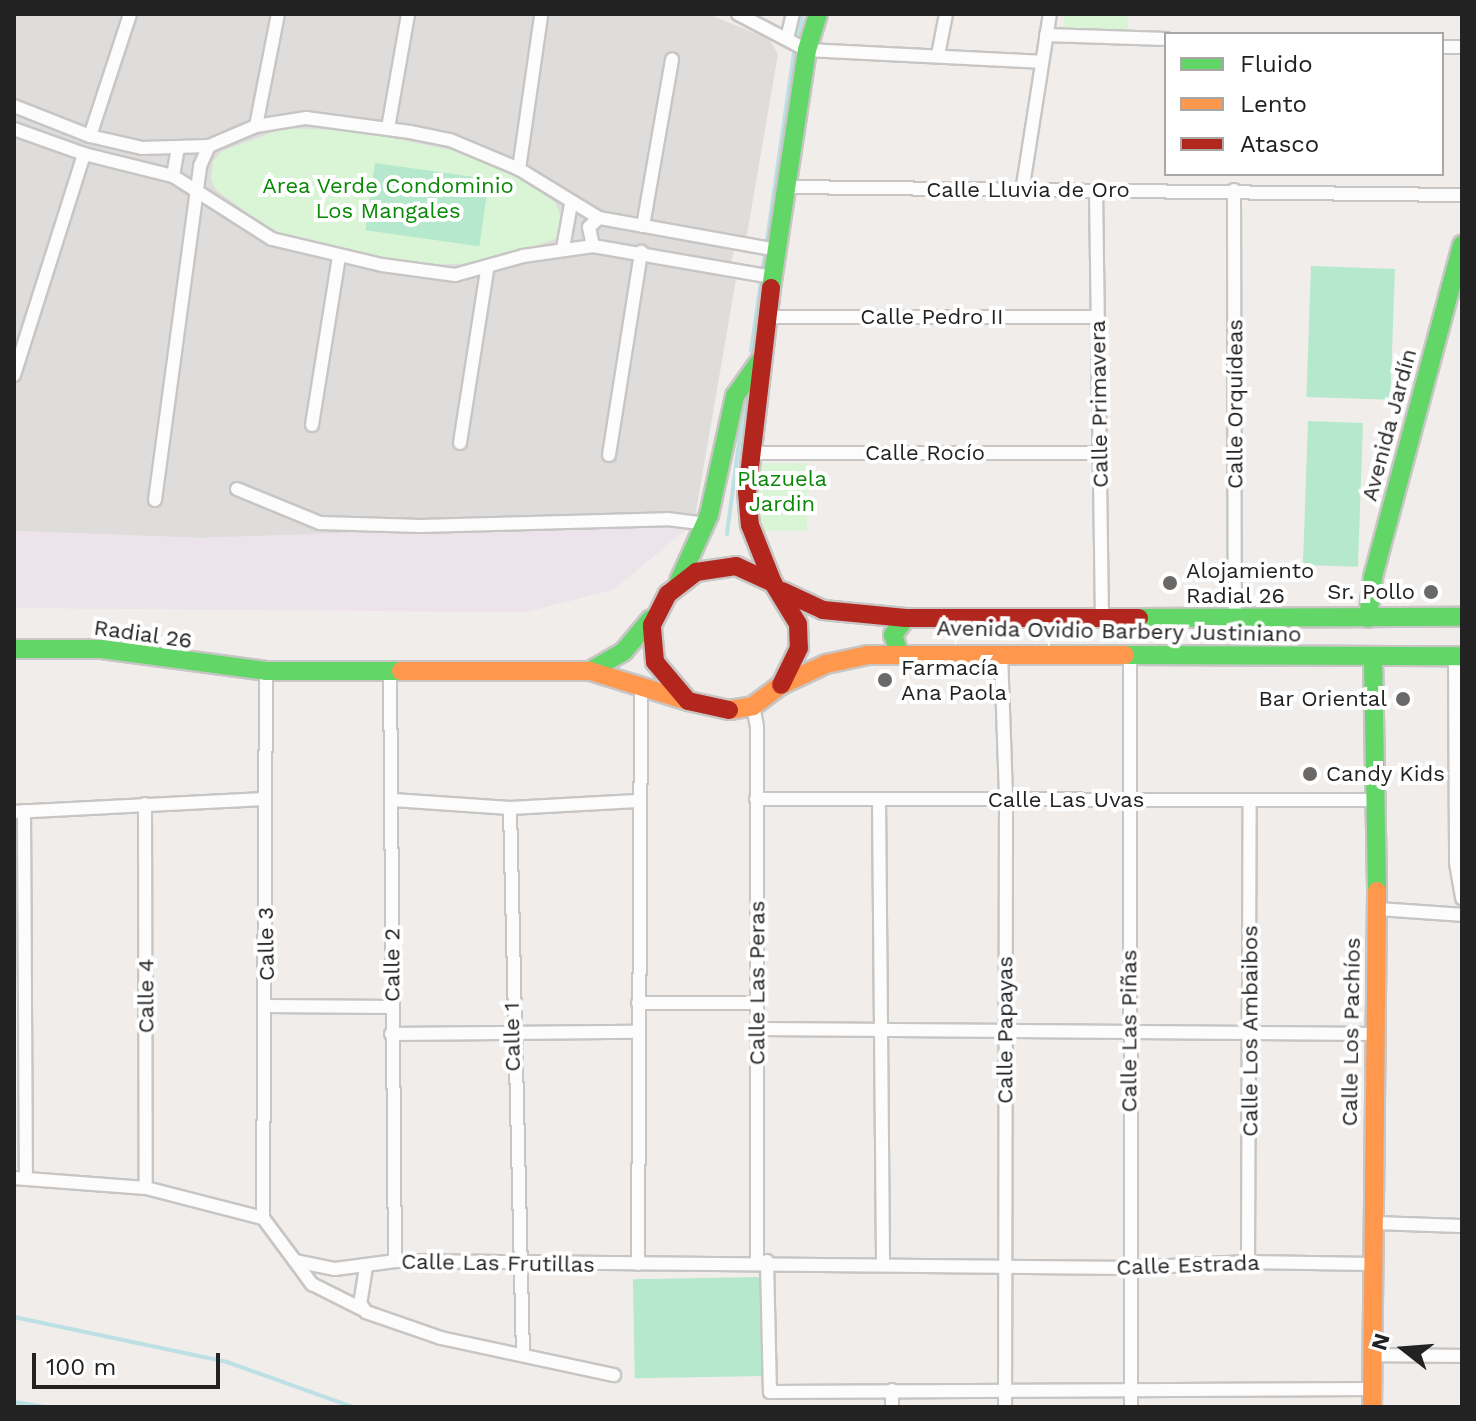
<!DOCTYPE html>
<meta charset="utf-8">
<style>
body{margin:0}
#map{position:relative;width:1476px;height:1421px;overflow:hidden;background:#f0edea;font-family:"Work Sans",sans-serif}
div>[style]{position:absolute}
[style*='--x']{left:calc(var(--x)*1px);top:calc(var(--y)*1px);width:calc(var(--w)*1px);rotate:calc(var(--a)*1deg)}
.residential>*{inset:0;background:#dfdddc}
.industrial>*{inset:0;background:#ede3ea}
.park>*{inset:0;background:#d9f5d6;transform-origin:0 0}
.pitch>*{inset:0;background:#b5e8cd;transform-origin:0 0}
.stream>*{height:4px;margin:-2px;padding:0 2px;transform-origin:2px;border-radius:2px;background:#bde0e4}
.roads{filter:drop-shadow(2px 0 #c7c6c5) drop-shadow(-2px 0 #c7c6c5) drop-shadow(0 2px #c7c6c5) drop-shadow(0 -2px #c7c6c5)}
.street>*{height:12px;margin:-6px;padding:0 6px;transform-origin:6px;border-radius:6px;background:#fdfcfc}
.fast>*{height:18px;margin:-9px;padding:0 9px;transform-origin:9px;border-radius:9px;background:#63d668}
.slow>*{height:18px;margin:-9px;padding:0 9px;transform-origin:9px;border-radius:9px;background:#ff974d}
.jam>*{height:18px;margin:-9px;padding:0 9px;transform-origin:9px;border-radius:9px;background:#b3261e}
.dots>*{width:22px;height:22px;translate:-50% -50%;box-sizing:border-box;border:4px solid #fff;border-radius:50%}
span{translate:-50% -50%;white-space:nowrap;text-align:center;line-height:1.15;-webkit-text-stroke:8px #fff;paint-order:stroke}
.park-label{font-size:22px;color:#0a8807}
.street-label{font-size:22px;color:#222}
.poi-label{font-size:22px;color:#222}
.left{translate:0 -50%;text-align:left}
.right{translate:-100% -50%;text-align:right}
.frame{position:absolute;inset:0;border:16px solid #222;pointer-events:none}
.legend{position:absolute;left:1164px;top:32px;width:280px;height:144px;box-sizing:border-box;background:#fff;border:2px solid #a7a7a7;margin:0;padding:10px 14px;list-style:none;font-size:24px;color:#222}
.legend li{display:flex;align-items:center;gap:16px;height:40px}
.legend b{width:40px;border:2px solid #a7a7a7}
.north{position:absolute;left:1364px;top:1309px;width:80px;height:80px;-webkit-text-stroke:6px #fff;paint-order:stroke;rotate:287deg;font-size:22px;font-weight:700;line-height:32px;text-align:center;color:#222}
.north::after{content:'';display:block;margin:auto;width:28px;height:36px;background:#222;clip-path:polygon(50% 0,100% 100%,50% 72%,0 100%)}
.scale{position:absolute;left:32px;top:1353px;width:188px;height:36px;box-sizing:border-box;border:4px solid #222;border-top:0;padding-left:10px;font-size:24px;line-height:28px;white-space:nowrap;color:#222;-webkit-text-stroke:6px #fff;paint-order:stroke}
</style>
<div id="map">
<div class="residential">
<i style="clip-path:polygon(14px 14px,708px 14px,769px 39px,778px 54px,746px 240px,735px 246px,728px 276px,736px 279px,694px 523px,201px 538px,14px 531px)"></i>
</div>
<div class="industrial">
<i style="clip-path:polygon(648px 522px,694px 523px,613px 590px,526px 612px,14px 608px,14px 531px,201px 538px)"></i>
</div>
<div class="park">
<i style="left:1064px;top:14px;width:64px;height:15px"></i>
<i style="clip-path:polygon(285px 128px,358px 131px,456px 151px,514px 175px,555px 202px,563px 222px,558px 238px,483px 263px,420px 265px,305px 245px,275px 233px,216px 190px,211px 180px,213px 161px,222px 151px)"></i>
<i style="left:756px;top:463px;width:51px;height:68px"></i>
</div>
<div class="pitch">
<i style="left:375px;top:163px;width:115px;height:68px;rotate:8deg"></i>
<i style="left:1311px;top:266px;width:84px;height:131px;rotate:2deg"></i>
<i style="left:1308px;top:421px;width:55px;height:144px;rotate:2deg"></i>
<i style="left:762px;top:1277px;width:99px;height:129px;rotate:89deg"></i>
</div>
<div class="stream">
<i style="--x:798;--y:34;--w:21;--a:-76"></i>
<i style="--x:751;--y:351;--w:300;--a:-81.8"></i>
<i style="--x:727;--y:534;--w:137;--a:-82.5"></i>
<i style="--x:14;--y:1317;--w:218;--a:11.9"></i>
<i style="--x:227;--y:1362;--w:134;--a:19.7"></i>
<i style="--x:14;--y:1402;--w:32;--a:9"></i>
</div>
<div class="roads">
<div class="street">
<i style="--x:738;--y:14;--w:78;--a:27.6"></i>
<i style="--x:807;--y:50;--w:233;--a:2.9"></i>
<i style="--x:1046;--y:35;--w:120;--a:1.9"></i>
<i style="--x:787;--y:39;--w:26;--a:-77"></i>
<i style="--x:1442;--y:47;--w:20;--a:0"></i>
<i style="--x:938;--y:55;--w:42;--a:-79"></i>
<i style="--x:14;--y:106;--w:82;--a:21.5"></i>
<i style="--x:90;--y:136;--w:53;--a:13"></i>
<i style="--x:142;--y:148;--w:67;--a:-1.7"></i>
<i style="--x:209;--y:146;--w:51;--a:-23.1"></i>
<i style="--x:256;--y:126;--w:51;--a:-9.1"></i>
<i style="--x:306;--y:118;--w:105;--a:7.7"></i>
<i style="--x:410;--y:132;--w:41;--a:11.3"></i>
<i style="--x:450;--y:140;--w:75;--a:22.8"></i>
<i style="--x:519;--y:169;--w:94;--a:31.5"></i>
<i style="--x:599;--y:218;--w:180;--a:10.2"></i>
<i style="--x:256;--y:126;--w:114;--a:-78.9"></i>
<i style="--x:388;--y:128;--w:116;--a:-80"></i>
<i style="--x:14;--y:129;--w:74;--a:19.7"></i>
<i style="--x:84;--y:154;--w:92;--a:13.9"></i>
<i style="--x:173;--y:176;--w:117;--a:32.5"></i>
<i style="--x:272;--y:239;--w:113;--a:13.3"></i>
<i style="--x:382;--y:265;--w:74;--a:7.8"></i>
<i style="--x:455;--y:275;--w:71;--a:-15.6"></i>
<i style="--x:523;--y:256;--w:71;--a:-8.1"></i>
<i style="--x:593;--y:246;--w:182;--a:9.8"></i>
<i style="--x:90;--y:136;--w:128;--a:-71.8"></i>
<i style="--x:519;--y:169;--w:154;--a:-81.8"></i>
<i style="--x:173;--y:176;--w:28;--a:-80"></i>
<i style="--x:786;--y:187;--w:676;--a:0.68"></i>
<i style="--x:1096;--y:190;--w:428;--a:89.2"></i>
<i style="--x:1234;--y:190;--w:428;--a:89.9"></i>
<i style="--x:1022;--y:192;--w:180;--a:-81.1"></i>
<i style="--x:643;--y:226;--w:169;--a:-80.1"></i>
<i style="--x:593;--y:246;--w:19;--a:-102"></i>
<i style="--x:589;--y:227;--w:13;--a:-42"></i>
<i style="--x:563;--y:248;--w:45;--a:-79.7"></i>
<i style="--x:767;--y:317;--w:330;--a:0"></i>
<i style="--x:14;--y:375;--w:232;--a:-72.4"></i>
<i style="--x:312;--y:425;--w:170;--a:-80.9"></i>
<i style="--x:460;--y:443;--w:175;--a:-81.1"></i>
<i style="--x:751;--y:453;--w:348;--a:0"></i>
<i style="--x:609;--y:455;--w:206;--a:-81"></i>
<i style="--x:237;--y:489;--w:90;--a:22.3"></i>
<i style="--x:320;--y:523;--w:101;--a:1.7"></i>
<i style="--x:421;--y:526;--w:246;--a:-1.6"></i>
<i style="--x:667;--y:519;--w:38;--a:7"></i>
<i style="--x:155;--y:500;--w:337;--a:-82.3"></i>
<i style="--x:200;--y:166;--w:22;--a:-66"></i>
<i style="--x:1001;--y:653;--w:146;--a:88"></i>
<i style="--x:1006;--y:799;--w:608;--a:90.09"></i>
<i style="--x:1130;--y:654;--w:753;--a:89.92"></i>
<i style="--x:1455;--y:656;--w:207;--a:89.7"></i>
<i style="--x:1456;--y:863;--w:36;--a:80"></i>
<i style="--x:390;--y:668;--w:593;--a:89.52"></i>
<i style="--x:753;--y:706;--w:21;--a:79"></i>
<i style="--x:757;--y:727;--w:534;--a:90"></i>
<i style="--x:756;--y:799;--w:620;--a:0.09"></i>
<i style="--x:879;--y:799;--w:464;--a:89.5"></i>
<i style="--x:393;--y:800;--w:117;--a:3.9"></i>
<i style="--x:510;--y:808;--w:127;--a:-3.2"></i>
<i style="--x:145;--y:804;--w:384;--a:89.9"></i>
<i style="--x:510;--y:808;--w:546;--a:88.64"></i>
<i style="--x:24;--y:811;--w:368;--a:89.7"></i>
<i style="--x:14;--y:812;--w:249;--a:-3"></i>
<i style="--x:1377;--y:909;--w:85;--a:4"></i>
<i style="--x:638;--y:1003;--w:118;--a:0"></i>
<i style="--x:268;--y:1006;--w:124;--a:0.5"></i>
<i style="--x:758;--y:1029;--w:617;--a:0.46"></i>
<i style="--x:391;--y:1034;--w:246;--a:-0.5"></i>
<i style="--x:14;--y:1178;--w:132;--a:4.3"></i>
<i style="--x:146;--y:1188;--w:121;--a:14.4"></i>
<i style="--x:263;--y:1218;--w:54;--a:53.3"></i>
<i style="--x:295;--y:1261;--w:41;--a:11.3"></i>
<i style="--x:335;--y:1269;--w:61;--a:-7.6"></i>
<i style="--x:395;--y:1261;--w:735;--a:0.55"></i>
<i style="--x:1130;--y:1268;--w:118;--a:-2.9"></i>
<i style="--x:1248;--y:1262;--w:123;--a:0.9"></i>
<i style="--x:263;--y:1218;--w:547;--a:-89.69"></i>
<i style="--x:1374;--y:1223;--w:88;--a:2"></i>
<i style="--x:295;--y:1261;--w:29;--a:54"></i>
<i style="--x:312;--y:1284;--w:56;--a:26.6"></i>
<i style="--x:767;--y:1261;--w:131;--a:88.7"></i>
<i style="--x:770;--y:1392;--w:601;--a:-0.29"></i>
<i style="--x:1248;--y:1262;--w:462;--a:-89.8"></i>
<i style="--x:638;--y:1264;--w:574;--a:-89.7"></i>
<i style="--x:366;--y:1267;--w:36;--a:99"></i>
<i style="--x:360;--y:1303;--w:11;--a:56"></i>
<i style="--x:366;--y:1312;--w:79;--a:19.1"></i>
<i style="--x:441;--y:1338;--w:177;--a:12.1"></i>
<i style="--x:1372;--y:1355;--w:90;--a:0.6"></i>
<i style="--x:892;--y:1407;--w:17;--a:-90"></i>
</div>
<div class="fast">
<i style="--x:771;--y:288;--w:241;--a:-81.4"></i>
<i style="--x:807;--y:50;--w:38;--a:-73"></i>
<i style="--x:679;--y:581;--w:72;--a:-65.6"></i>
<i style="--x:709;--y:515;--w:122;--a:-77.7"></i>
<i style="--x:735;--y:396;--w:47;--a:-54.6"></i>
<i style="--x:1139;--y:618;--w:323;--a:-0.2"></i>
<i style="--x:1368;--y:618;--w:41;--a:-83"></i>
<i style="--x:1373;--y:577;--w:344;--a:-75"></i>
<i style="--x:14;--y:649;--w:88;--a:0"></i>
<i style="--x:102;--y:649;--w:165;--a:7.6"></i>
<i style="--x:266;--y:671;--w:135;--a:0"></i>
<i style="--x:899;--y:653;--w:19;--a:-108"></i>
<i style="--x:893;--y:635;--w:21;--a:-53"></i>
<i style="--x:1125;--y:655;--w:337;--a:0.2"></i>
<i style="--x:1373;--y:658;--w:233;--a:89"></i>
<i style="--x:590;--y:671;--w:39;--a:-30"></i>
<i style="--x:624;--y:651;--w:42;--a:-49.8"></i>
</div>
<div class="slow">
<i style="--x:401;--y:671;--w:189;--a:0"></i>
<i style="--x:590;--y:671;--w:99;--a:17"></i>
<i style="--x:729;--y:710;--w:24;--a:-9"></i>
<i style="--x:753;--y:706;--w:35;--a:-37"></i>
<i style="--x:781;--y:685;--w:50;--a:-25"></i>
<i style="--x:826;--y:664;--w:43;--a:-12.1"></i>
<i style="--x:868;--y:655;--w:257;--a:0"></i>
<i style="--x:1372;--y:1407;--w:516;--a:-89.44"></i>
</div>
<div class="jam">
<i style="--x:771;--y:288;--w:205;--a:96.7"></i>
<i style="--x:747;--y:492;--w:33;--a:85"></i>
<i style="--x:750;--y:525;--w:62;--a:68.4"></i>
<i style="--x:782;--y:591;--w:45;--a:24.9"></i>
<i style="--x:823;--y:610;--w:83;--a:5.5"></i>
<i style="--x:906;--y:618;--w:233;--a:0"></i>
<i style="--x:729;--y:710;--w:42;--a:-167.6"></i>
<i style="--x:688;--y:701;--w:51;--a:-130.2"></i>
<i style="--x:655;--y:662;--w:37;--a:-95"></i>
<i style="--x:652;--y:625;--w:35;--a:-63"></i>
<i style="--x:668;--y:594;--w:36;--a:-38"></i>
<i style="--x:696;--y:572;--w:40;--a:-8.5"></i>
<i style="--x:736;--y:566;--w:41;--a:24.7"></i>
<i style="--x:773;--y:583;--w:48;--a:58.6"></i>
<i style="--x:798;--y:624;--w:24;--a:88"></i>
<i style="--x:799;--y:648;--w:41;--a:115.9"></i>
</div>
</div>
<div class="dots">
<i style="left:1170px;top:583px;background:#6a6968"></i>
<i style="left:1431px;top:592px;background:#6a6968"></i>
<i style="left:885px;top:680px;background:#6a6968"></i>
<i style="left:1403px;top:699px;background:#6a6968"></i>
<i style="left:1310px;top:774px;background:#6a6968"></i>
</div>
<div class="park-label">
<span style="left:388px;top:198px">Area Verde Condominio<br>Los Mangales</span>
<span style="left:782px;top:491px">Plazuela<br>Jardin</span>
</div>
<div class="street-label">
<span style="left:1028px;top:190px">Calle Lluvia de Oro</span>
<span style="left:932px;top:317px">Calle Pedro II</span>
<span style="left:1099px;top:404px;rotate:-91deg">Calle Primavera</span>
<span style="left:1235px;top:404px;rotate:-90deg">Calle Orquídeas</span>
<span style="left:1389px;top:425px;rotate:-75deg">Avenida Jardín</span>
<span style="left:925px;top:453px">Calle Rocío</span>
<span style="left:1119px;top:631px;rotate:1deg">Avenida Ovidio Barbery Justiniano</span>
<span style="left:143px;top:634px;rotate:8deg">Radial 26</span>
<span style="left:1066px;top:800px">Calle Las Uvas</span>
<span style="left:266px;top:944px;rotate:-91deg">Calle 3</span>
<span style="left:392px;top:965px;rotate:-90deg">Calle 2</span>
<span style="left:757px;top:983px;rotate:-90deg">Calle Las Peras</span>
<span style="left:146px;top:996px;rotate:-90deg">Calle 4</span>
<span style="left:1005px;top:1030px;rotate:-90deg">Calle Papayas</span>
<span style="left:1129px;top:1031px;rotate:-90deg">Calle Las Piñas</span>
<span style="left:1250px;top:1031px;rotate:-90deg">Calle Los Ambaibos</span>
<span style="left:1351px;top:1032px;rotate:-89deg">Calle Los Pachíos</span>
<span style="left:512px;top:1037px;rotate:-91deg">Calle 1</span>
<span style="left:498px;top:1263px;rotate:1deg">Calle Las Frutillas</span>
<span style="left:1188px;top:1265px;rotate:-2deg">Calle Estrada</span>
</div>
<div class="poi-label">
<span class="left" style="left:1186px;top:583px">Alojamiento<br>Radial 26</span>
<span class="right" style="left:1415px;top:592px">Sr. Pollo</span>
<span class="left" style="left:901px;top:680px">Farmacía<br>Ana Paola</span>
<span class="right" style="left:1387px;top:699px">Bar Oriental</span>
<span class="left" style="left:1326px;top:774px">Candy Kids</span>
</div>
<div class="frame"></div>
<ul class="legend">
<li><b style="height:10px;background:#63d668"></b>Fluido</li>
<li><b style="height:10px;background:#ff974d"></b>Lento</li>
<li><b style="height:10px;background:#b3261e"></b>Atasco</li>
</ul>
<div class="north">N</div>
<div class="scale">100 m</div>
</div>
